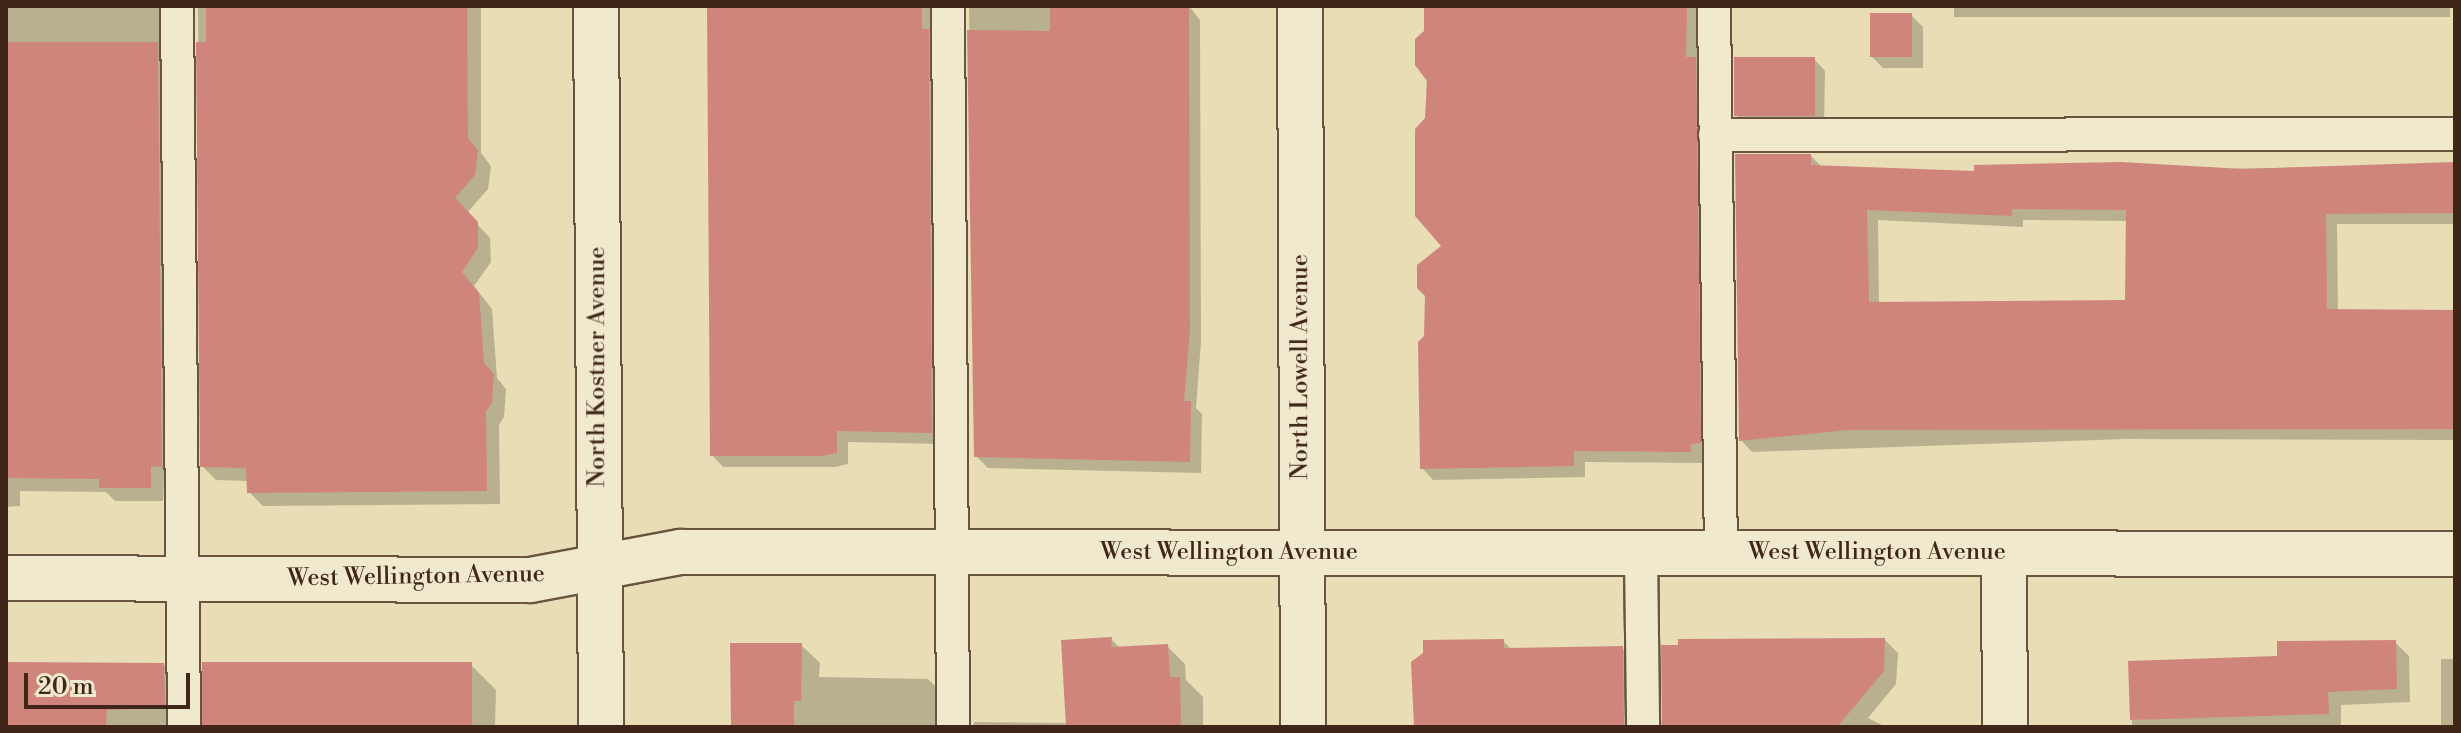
<!DOCTYPE html>
<style>
body{margin:0}
#map{position:relative;width:2461px;height:733px;overflow:hidden;background:#e8ddb4;font-family:"Libre Bodoni",serif}
div>[style]{position:absolute}
[style*='--x']{left:calc(var(--x)*1px);top:calc(var(--y)*1px);width:calc(var(--w)*1px);rotate:calc(var(--a)*1deg)}
.shadow>*{inset:0;background:#0003;transform-origin:0 0}
.building>*{inset:0;background:#d0857c;transform-origin:0 0}
.roads{filter:drop-shadow(2px 0 #6a543f) drop-shadow(-2px 0 #6a543f) drop-shadow(0 2px #6a543f) drop-shadow(0 -2px #6a543f)}
.lane>*{height:32px;margin:-16px;padding:0 16px;transform-origin:16px;border-radius:16px;background:#f0e9ce}
.street>*{height:44px;margin:-22px;padding:0 22px;transform-origin:22px;border-radius:22px;background:#f0e9ce}
span{translate:-50% -50%;white-space:nowrap;text-align:center;line-height:1.15;-webkit-text-stroke:7px #f0e9ce;paint-order:stroke}
.street-label{font-size:24px;color:#402618}
.frame{position:absolute;inset:0;border:8px solid #402618;pointer-events:none}
.scale{position:absolute;left:24px;top:673px;width:166px;height:36px;box-sizing:border-box;border:4px solid #402618;border-top:0;padding-left:10px;font-size:24px;line-height:28px;white-space:nowrap;color:#402618;-webkit-text-stroke:6px #f0e9ce;paint-order:stroke}
</style>
<div id="map">
<div class="shadow">
<i style="clip-path:polygon(6px 6px,179px 6px,175px 479px,164px 479px,163px 501px,115px 501px,106px 492px,20px 491px,20px 506px,6px 507px)"></i>
<i style="clip-path:polygon(198px 6px,481px 6px,481px 153px,491px 166px,488px 189px,467px 213px,490px 238px,491px 262px,474px 286px,492px 309px,497px 378px,506px 389px,504px 417px,499px 425px,500px 504px,263px 506px,249px 492px,248px 481px,216px 480px,202px 466px)"></i>
<i style="clip-path:polygon(709px 6px,947px 6px,943px 444px,848px 442px,848px 464px,835px 467px,723px 467px,712px 455px)"></i>
<i style="clip-path:polygon(969px 6px,1189px 6px,1200px 20px,1201px 342px,1196px 408px,1202px 414px,1201px 473px,988px 468px,976px 456px)"></i>
<i style="clip-path:polygon(1426px 6px,1698px 6px,1697px 61px,1707px 71px,1712px 454px,1702px 455px,1702px 463px,1585px 462px,1585px 477px,1433px 480px,1422px 468px,1426px 336px,1444px 247px,1427px 119px)"></i>
<i style="left:1954px;top:6px;width:496px;height:11px"></i>
<i style="clip-path:polygon(1911px 15px,1923px 27px,1923px 68px,1883px 68px,1872px 57px)"></i>
<i style="clip-path:polygon(1814px 59px,1825px 71px,1824px 127px,1748px 127px,1736px 115px)"></i>
<i style="clip-path:polygon(evenodd,1811px 156px,1823px 168px,1976px 173px,2455px 165px,2455px 224px,2337px 224px,2338px 311px,2455px 313px,2455px 440px,2125px 439px,1752px 452px,1741px 440px,1811px 156px,1878px 220px,2023px 227px,2023px 220px,2128px 221px,2127px 302px,1879px 304px,1878px 220px)"></i>
<i style="clip-path:polygon(1111px 639px,1120px 648px,1167px 646px,1185px 664px,1186px 680px,1203px 697px,1203px 727px,973px 727px,974px 722px,1068px 723px)"></i>
<i style="clip-path:polygon(1885px 640px,1898px 653px,1896px 684px,1868px 718px,1886px 727px,1664px 727px)"></i>
<i style="clip-path:polygon(1503px 641px,1512px 650px,1622px 648px,1635px 661px,1636px 727px,1415px 727px)"></i>
<i style="clip-path:polygon(2395px 642px,2409px 656px,2410px 702px,2341px 705px,2341px 727px,2132px 727px,2131px 663px,2279px 658px)"></i>
<i style="clip-path:polygon(801px 645px,820px 663px,819px 677px,928px 679px,946px 697px,945px 727px,733px 727px)"></i>
<i style="left:2441px;top:659px;width:14px;height:68px"></i>
<i style="clip-path:polygon(6px 664px,164px 665px,188px 689px,188px 727px,6px 727px)"></i>
<i style="clip-path:polygon(471px 665px,496px 690px,495px 727px,205px 727px)"></i>
</div>
<div class="building">
<i style="clip-path:polygon(206px 6px,467px 6px,468px 138px,478px 150px,475px 175px,455px 198px,478px 222px,478px 248px,462px 272px,479px 293px,484px 363px,494px 374px,492px 403px,486px 411px,487px 491px,247px 493px,246px 468px,200px 467px,196px 42px,206px 42px)"></i>
<i style="clip-path:polygon(707px 6px,922px 6px,922px 29px,929px 29px,932px 433px,837px 431px,837px 453px,822px 456px,710px 456px)"></i>
<i style="clip-path:polygon(1050px 6px,1189px 6px,1190px 329px,1184px 401px,1191px 401px,1190px 462px,974px 457px,967px 30px,1050px 31px)"></i>
<i style="clip-path:polygon(1424px 6px,1687px 6px,1686px 57px,1696px 57px,1701px 443px,1691px 444px,1691px 452px,1574px 451px,1574px 466px,1420px 469px,1418px 342px,1424px 336px,1425px 296px,1417px 288px,1417px 265px,1441px 246px,1415px 216px,1415px 129px,1425px 118px,1427px 81px,1415px 65px,1415px 39px,1424px 31px)"></i>
<i style="left:1870px;top:13px;width:42px;height:44px"></i>
<i style="clip-path:polygon(6px 42px,158px 42px,162px 467px,151px 466px,151px 488px,99px 488px,99px 479px,6px 478px)"></i>
<i style="left:1734px;top:57px;width:81px;height:59px"></i>
<i style="clip-path:polygon(evenodd,1735px 154px,1811px 154px,1811px 165px,1974px 171px,1974px 165px,2121px 162px,2243px 169px,2455px 162px,2455px 213px,2326px 214px,2327px 309px,2455px 310px,2455px 429px,1848px 430px,1739px 441px,1735px 154px,2012px 209px,2126px 210px,2125px 300px,1869px 302px,1867px 210px,2012px 216px,2012px 209px)"></i>
<i style="clip-path:polygon(1112px 637px,1111px 647px,1168px 644px,1170px 677px,1180px 677px,1181px 727px,1066px 727px,1061px 640px)"></i>
<i style="clip-path:polygon(1885px 638px,1884px 671px,1837px 727px,1662px 727px,1661px 645px,1678px 645px,1678px 639px)"></i>
<i style="clip-path:polygon(1504px 639px,1504px 648px,1623px 646px,1624px 727px,1414px 727px,1411px 662px,1423px 653px,1423px 640px)"></i>
<i style="clip-path:polygon(2396px 640px,2397px 689px,2328px 692px,2329px 714px,2130px 720px,2128px 661px,2277px 656px,2277px 641px)"></i>
<i style="clip-path:polygon(730px 643px,802px 643px,801px 701px,794px 701px,794px 727px,731px 727px)"></i>
<i style="clip-path:polygon(6px 662px,164px 663px,165px 708px,107px 710px,106px 725px,6px 727px)"></i>
<i style="left:202px;top:662px;width:270px;height:65px"></i>
</div>
<div class="roads">
<div class="lane">
<i style="--x:177;--y:6;--w:721;--a:89.44"></i>
<i style="--x:948;--y:6;--w:721;--a:89.6"></i>
<i style="--x:1714;--y:6;--w:547;--a:89.27"></i>
<i style="--x:1715;--y:135;--w:740;--a:-0.08"></i>
<i style="--x:1641;--y:553;--w:174;--a:89.3"></i>
</div>
<div class="street">
<i style="--x:596;--y:6;--w:721;--a:89.6"></i>
<i style="--x:1300;--y:6;--w:721;--a:89.76"></i>
<i style="--x:2004;--y:553;--w:174;--a:89.7"></i>
<i style="--x:6;--y:578;--w:524;--a:0.22"></i>
<i style="--x:530;--y:580;--w:153;--a:-10.6"></i>
<i style="--x:680;--y:552;--w:1775;--a:0.06"></i>
</div>
</div>
<div class="street-label">
<span style="left:598px;top:367px;rotate:-90deg">North Kostner Avenue</span>
<span style="left:1301px;top:367px;rotate:-90deg">North Lowell Avenue</span>
<span style="left:1229px;top:553px">West Wellington Avenue</span>
<span style="left:1877px;top:553px">West Wellington Avenue</span>
<span style="left:416px;top:577px;rotate:-1deg">West Wellington Avenue</span>
</div>
<div class="frame"></div>
<div class="scale">20 m</div>
</div>
